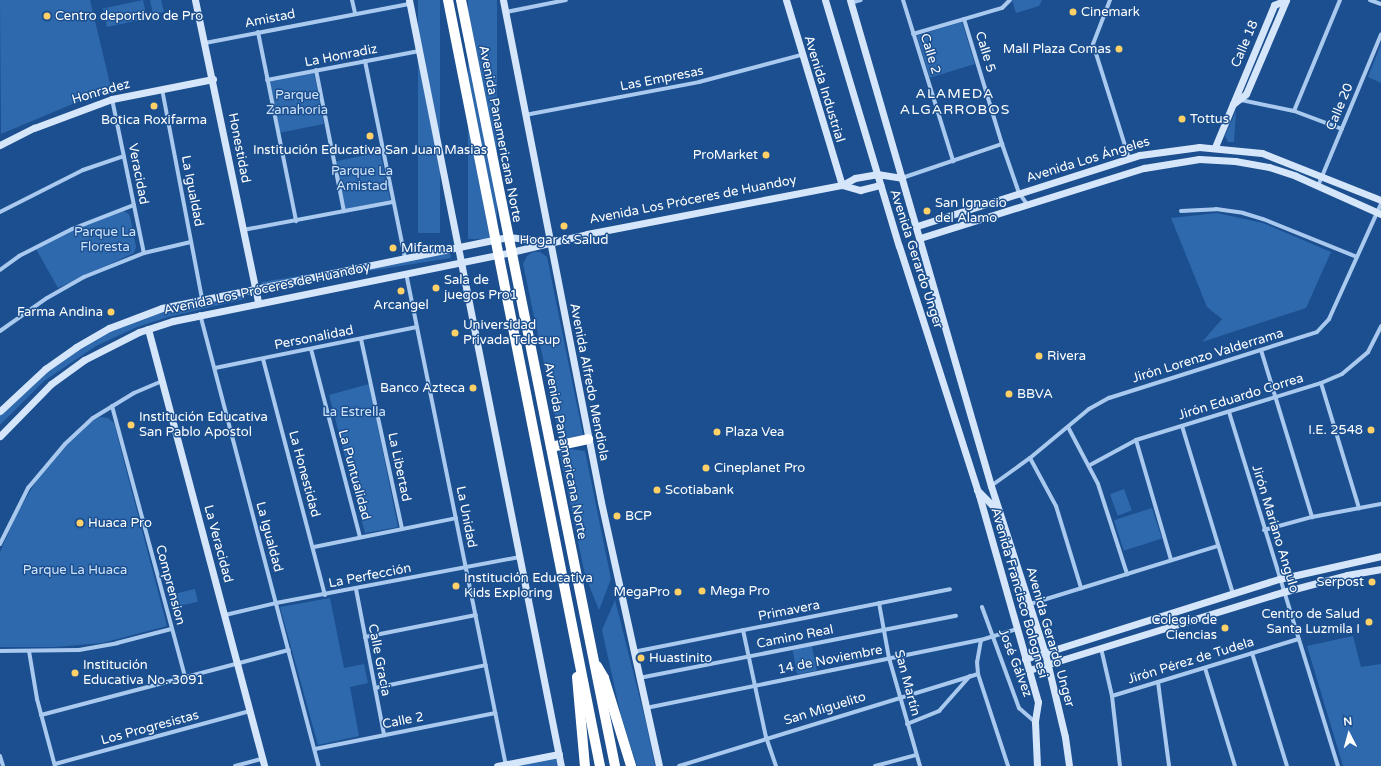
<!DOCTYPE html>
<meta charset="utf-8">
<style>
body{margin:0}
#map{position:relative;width:1381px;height:766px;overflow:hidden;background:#1b4f8f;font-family:"Varela Round",sans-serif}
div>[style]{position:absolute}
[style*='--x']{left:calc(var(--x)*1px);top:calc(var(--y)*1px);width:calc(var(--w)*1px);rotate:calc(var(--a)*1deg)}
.green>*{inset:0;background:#2e69ad;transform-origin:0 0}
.street>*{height:4px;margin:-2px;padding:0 2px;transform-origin:2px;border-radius:2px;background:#a9c9ee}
.secondary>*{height:7px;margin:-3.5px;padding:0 3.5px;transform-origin:3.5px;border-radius:3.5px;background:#d6e6fa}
.highway>*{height:10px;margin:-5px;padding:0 5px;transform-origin:5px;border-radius:5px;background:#fff}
.dots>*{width:11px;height:11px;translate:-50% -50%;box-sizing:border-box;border:2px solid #1b4f8f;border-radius:50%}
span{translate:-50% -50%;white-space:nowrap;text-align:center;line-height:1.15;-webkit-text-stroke:3px #1b4f8f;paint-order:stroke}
.poi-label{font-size:13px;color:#fff}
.left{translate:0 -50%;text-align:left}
.right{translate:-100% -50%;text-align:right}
.street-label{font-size:13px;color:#fff}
.park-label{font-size:13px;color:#cfe3fa}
.neighbourhood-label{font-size:14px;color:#fff;letter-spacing:1px}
.north{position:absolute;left:1329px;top:714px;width:40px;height:40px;-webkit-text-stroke:3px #1b4f8f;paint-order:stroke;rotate:354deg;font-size:11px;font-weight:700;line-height:16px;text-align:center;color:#fff}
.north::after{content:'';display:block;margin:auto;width:14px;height:18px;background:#fff;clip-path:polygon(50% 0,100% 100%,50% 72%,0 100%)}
</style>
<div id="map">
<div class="green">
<i style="clip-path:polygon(0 0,90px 0,112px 92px,75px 103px,1px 134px)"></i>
<i style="left:143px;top:0;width:19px;height:41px;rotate:78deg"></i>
<i style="clip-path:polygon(150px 0,161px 0,164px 12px,153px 14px)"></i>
<i style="left:418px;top:0;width:22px;height:233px"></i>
<i style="left:468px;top:0;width:29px;height:239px"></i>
<i style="clip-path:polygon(1012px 0,1042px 0,1039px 6px,1016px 13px)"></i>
<i style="left:962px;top:22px;width:44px;height:47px;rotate:73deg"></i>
<i style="clip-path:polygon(1381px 44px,1381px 83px,1368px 77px)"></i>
<i style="left:314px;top:73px;width:52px;height:45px;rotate:79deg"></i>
<i style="clip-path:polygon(1236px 111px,1234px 142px,1228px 142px,1225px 136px)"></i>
<i style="left:380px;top:152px;width:49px;height:46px;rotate:78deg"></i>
<i style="clip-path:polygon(122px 210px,129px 214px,131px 221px,136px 247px,134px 253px,58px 288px,36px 249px,69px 232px)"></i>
<i style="clip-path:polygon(1217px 213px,1263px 223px,1331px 252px,1306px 308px,1202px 342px,1222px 319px,1207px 307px,1171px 218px)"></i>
<i style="left:450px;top:252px;width:6px;height:191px;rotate:81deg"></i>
<i style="clip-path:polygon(533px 252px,540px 252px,547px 257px,583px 435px,560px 439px,523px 264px,527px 256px)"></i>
<i style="clip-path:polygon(244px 292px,245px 299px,168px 317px,137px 327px,96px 346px,44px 381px,0 425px,0 415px,40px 375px,77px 349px,116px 328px,174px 308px)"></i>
<i style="clip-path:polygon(369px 384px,398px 527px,365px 533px,329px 395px)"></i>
<i style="clip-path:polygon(100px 417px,108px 418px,114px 423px,167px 626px,102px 643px,55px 647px,0 647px,0 552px,17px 513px,41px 473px,64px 448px,94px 419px)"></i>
<i style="clip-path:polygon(570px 449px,585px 451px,611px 579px,599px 610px,585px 575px,559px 450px)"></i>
<i style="left:1124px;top:489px;width:23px;height:15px;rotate:70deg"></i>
<i style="left:1152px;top:508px;width:32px;height:40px;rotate:72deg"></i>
<i style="left:195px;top:589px;width:13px;height:22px;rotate:77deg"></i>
<i style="clip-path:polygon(330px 598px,344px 668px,364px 664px,368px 683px,350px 687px,359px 736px,318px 745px,280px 607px)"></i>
<i style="clip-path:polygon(615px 600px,646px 723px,655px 766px,637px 766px,621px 716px,602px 630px)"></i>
<i style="clip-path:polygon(1353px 636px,1361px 667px,1381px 664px,1381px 766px,1343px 766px,1307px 646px)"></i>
<i style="left:812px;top:646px;width:25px;height:20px;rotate:79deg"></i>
<i style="clip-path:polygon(556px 758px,558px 766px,513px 766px)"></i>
</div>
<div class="street">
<i style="--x:352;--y:0;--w:13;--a:77"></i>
<i style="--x:903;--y:0;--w:169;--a:72.7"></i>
<i style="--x:1110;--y:0;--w:47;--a:111.1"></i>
<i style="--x:1093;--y:44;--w:120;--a:72.5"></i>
<i style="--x:1370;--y:0;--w:12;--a:20"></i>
<i style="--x:850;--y:3;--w:11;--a:-15"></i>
<i style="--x:506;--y:12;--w:61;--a:-11.3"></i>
<i style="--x:964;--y:19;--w:131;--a:73.1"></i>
<i style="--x:1002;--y:144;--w:52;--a:70.9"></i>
<i style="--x:1019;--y:193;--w:14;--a:54"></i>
<i style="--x:258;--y:32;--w:193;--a:78.6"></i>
<i style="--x:913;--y:34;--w:93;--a:-16.3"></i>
<i style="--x:1002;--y:8;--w:11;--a:-45"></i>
<i style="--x:205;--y:43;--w:209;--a:-10.8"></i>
<i style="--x:365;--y:61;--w:200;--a:78.5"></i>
<i style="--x:316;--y:70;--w:144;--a:78.8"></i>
<i style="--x:267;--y:80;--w:155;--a:-10.8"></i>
<i style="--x:162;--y:89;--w:213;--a:79.2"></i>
<i style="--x:112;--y:99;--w:157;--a:78.3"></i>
<i style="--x:1241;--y:100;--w:54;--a:11.7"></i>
<i style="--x:1294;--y:111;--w:51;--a:20.6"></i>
<i style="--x:1294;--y:111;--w:120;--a:-67.5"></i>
<i style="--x:525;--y:115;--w:177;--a:-10.7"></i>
<i style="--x:699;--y:82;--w:106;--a:-14.8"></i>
<i style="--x:902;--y:178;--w:106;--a:-18.8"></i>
<i style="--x:1318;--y:186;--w:164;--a:-67.4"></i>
<i style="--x:1181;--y:211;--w:35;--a:-3"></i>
<i style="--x:1216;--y:209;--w:27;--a:8"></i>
<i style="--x:1243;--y:213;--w:21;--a:17"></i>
<i style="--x:1263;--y:219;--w:101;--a:22"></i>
<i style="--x:0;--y:212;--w:93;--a:-26.8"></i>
<i style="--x:83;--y:170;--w:43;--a:-18.9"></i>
<i style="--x:243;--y:230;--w:152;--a:-10.6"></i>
<i style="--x:0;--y:270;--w:24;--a:-36"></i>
<i style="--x:19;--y:256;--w:59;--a:-27"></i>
<i style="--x:72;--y:229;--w:66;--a:-21.2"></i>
<i style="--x:406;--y:273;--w:503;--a:78.53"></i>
<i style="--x:200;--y:314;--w:467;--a:75.3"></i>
<i style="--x:0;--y:331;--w:57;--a:-35.1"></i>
<i style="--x:47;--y:298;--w:43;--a:-29.6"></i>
<i style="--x:84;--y:277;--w:65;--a:-21.8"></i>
<i style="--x:144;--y:253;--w:48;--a:-13.2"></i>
<i style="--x:361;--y:339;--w:194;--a:77.8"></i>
<i style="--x:311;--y:349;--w:194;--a:75.4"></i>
<i style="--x:1261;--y:350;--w:175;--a:73"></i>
<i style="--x:263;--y:359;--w:244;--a:75.3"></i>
<i style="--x:215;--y:368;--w:206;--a:-11.5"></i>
<i style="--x:1321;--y:383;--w:131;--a:73.1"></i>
<i style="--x:112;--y:406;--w:281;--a:74.9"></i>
<i style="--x:1229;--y:412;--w:370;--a:72.9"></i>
<i style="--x:1182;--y:426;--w:176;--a:73.1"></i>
<i style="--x:1068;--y:427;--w:64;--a:62.2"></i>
<i style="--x:1098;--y:484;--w:95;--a:72.1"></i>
<i style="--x:1136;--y:440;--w:125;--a:73.7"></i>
<i style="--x:1030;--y:458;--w:55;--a:61.6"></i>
<i style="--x:1056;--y:506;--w:86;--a:73"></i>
<i style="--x:1090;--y:465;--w:52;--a:-28.5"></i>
<i style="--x:1136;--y:440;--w:194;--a:-17.1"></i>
<i style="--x:1321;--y:383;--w:23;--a:-23"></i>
<i style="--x:1342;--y:374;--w:34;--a:-40"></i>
<i style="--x:1368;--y:352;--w:29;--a:-63"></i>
<i style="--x:991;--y:486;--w:48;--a:-35.7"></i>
<i style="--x:1030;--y:458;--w:77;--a:-39.7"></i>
<i style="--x:1089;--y:409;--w:23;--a:-29"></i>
<i style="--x:1109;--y:398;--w:218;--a:-17.6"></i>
<i style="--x:1317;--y:332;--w:18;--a:-47"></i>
<i style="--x:1329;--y:319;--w:126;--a:-65.7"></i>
<i style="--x:1264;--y:530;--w:50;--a:-15.2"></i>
<i style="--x:1312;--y:517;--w:70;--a:-10.7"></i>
<i style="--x:0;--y:544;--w:63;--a:-63.4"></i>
<i style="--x:28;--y:488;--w:57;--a:-49.9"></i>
<i style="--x:65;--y:444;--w:38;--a:-43"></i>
<i style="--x:93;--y:418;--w:48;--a:-31.4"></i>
<i style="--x:134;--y:393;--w:30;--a:-23"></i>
<i style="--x:314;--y:547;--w:145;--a:-11.5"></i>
<i style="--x:356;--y:589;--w:149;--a:79.1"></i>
<i style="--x:879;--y:603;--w:56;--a:79.7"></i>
<i style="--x:889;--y:658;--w:112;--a:74"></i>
<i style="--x:1030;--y:604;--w:196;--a:-17.2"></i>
<i style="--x:982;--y:607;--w:108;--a:69.9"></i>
<i style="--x:1019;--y:708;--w:21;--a:41"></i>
<i style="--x:225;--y:615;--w:52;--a:-13.2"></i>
<i style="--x:276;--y:603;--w:248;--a:-10.7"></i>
<i style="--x:743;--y:630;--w:109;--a:77.9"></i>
<i style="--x:766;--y:737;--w:31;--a:71"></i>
<i style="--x:365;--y:637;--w:113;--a:-11.2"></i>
<i style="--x:981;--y:640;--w:22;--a:100"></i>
<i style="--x:977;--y:662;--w:12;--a:85"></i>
<i style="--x:978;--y:674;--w:97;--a:71.9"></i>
<i style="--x:1101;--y:648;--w:49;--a:77.1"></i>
<i style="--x:1112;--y:696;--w:70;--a:83.5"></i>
<i style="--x:0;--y:651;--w:79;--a:-0.7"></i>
<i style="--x:79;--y:650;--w:39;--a:-10"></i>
<i style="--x:117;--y:643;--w:56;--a:-14.5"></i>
<i style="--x:29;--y:651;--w:49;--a:80.5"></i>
<i style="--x:37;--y:699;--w:69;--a:75"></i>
<i style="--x:633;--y:652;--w:323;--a:-11.2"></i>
<i style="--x:1252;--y:653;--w:118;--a:72.8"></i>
<i style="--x:1205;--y:668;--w:102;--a:73"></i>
<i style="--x:639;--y:678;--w:323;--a:-11.1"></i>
<i style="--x:1158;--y:682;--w:85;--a:82.5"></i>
<i style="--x:375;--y:688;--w:113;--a:-11.7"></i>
<i style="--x:1112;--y:696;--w:195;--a:-17"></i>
<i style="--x:646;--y:708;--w:342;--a:-11.5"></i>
<i style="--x:981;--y:640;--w:38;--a:-17"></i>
<i style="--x:41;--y:715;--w:256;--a:-14.7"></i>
<i style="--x:907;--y:724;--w:35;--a:-22"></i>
<i style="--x:939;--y:711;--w:47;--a:-48.5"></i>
<i style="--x:315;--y:749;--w:184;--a:-11.3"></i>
<i style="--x:0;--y:756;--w:10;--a:73"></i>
<i style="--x:55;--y:764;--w:202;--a:-15.2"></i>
<i style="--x:235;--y:766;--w:28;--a:-15"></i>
<i style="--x:679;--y:766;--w:313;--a:-17.1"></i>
<i style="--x:875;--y:766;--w:42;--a:-15"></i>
</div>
<div class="secondary">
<i style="--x:195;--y:0;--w:309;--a:78.2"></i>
<i style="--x:409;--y:0;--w:781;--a:78.78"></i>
<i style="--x:503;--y:0;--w:511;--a:78.95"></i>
<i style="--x:601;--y:502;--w:270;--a:77.6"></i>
<i style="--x:786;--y:0;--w:193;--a:73.2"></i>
<i style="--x:825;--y:0;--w:257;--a:73.3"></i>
<i style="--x:899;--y:246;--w:262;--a:72.2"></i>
<i style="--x:979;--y:495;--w:215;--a:74.1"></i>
<i style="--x:1038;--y:702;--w:20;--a:99"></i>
<i style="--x:1035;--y:722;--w:44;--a:87.4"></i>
<i style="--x:850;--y:0;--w:506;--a:73.82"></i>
<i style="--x:991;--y:486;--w:176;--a:72.1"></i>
<i style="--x:1045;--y:653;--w:86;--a:76.6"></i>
<i style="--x:1065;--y:737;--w:29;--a:82"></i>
<i style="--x:1233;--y:104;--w:16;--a:-38"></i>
<i style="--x:1246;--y:94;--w:102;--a:-66.9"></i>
<i style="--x:0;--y:145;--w:38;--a:-27"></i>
<i style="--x:34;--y:128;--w:83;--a:-20.4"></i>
<i style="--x:112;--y:99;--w:103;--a:-11.2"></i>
<i style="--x:1215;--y:147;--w:154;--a:-67.4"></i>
<i style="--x:1274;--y:5;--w:13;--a:-23"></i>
<i style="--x:842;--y:185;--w:19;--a:16"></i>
<i style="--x:860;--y:190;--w:21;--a:-14"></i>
<i style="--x:917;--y:226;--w:234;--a:-17.7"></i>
<i style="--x:1140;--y:155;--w:60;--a:-7.7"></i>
<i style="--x:1199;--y:147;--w:63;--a:5.4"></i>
<i style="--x:1262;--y:153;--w:128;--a:21.6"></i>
<i style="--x:920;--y:238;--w:235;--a:-17.4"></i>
<i style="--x:1144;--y:168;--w:56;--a:-9.3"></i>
<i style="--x:1199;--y:159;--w:36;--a:3"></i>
<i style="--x:1235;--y:161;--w:35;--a:10"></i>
<i style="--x:1269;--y:167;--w:28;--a:18"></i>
<i style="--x:1296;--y:176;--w:93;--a:24.1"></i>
<i style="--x:148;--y:329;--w:452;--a:75.1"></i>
<i style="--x:0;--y:411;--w:62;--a:-43"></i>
<i style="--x:45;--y:369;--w:38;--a:-35"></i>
<i style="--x:76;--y:347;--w:38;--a:-30"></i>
<i style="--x:109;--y:328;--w:57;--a:-20.7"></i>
<i style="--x:162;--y:308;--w:353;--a:-11.6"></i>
<i style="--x:508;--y:237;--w:37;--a:6"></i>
<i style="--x:0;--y:436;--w:73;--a:-45.6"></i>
<i style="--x:51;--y:384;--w:41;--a:-36"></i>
<i style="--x:84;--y:360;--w:62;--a:-27"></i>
<i style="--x:139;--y:332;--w:36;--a:-18"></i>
<i style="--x:173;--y:321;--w:345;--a:-11.5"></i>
<i style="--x:511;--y:252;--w:78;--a:-13.3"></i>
<i style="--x:587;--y:234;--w:260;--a:-10.9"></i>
<i style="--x:842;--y:185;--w:15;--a:-28"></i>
<i style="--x:855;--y:178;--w:22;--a:-10"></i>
<i style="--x:877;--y:174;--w:25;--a:9"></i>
<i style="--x:977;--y:490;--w:28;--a:45"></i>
<i style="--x:1025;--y:659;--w:266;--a:-17.5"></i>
<i style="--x:1279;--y:579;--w:105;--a:-12.7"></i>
<i style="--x:1029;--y:670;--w:266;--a:-17.1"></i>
<i style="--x:1283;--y:592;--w:66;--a:-14.9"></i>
<i style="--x:1347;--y:575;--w:35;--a:-10"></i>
<i style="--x:497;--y:766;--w:63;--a:-11"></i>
</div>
<div class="highway">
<i style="--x:448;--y:0;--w:781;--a:78.78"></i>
<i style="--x:461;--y:0;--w:781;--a:78.63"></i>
<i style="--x:551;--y:447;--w:38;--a:-12"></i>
<i style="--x:597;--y:666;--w:14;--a:60"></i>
<i style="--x:604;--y:678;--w:92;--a:72.9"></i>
<i style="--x:577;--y:677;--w:89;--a:84.9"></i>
</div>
<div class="dots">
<i style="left:1073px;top:12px;background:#ffd166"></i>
<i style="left:47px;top:16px;background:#ffd166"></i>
<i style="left:1119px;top:49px;background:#ffd166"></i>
<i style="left:154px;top:106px;background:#ffd166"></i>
<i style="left:1182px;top:119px;background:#ffd166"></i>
<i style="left:370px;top:136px;background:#ffd166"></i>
<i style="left:766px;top:155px;background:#ffd166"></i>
<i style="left:927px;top:211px;background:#ffd166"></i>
<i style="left:564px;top:226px;background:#ffd166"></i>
<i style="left:393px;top:248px;background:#ffd166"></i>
<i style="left:436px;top:288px;background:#ffd166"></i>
<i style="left:401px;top:291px;background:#ffd166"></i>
<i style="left:111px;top:312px;background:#ffd166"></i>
<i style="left:455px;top:333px;background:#ffd166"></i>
<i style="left:1039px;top:356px;background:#ffd166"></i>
<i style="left:473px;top:388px;background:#ffd166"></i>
<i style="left:1009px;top:394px;background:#ffd166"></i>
<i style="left:131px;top:425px;background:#ffd166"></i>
<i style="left:1371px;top:430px;background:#ffd166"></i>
<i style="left:717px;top:432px;background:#ffd166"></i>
<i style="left:706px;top:468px;background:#ffd166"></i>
<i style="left:657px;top:490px;background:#ffd166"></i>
<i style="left:617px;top:516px;background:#ffd166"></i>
<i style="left:80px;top:523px;background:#ffd166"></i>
<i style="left:1372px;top:582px;background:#ffd166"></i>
<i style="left:456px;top:586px;background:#ffd166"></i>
<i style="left:702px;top:591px;background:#ffd166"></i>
<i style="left:678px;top:592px;background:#ffd166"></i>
<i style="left:1369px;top:622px;background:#ffd166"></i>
<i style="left:1225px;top:628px;background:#ffd166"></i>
<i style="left:641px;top:658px;background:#ffd166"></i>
<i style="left:75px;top:673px;background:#ffd166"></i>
</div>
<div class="poi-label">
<span class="left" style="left:1081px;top:12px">Cinemark</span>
<span class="left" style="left:55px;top:16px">Centro deportivo de Pro</span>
<span class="right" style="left:1111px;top:49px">Mall Plaza Comas</span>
<span class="left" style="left:1190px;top:119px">Tottus</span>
<span style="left:154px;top:120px">Botica Roxifarma</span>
<span style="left:370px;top:150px">Institución Educativa San Juan Masias</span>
<span class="right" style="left:758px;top:155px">ProMarket</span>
<span class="left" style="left:935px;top:211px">San Ignacio<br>del Alamo</span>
<span style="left:564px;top:240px">Hogar &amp; Salud</span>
<span class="left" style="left:401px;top:248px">Mifarma</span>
<span class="left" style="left:444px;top:288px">Sala de<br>juegos Pro1</span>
<span style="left:401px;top:305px">Arcangel</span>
<span class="right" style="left:103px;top:312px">Farma Andina</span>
<span class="left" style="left:463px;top:333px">Universidad<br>Privada Telesup</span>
<span class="left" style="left:1047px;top:356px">Rivera</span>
<span class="right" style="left:465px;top:388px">Banco Azteca</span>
<span class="left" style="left:1017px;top:394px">BBVA</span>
<span class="left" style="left:139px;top:425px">Institución Educativa<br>San Pablo Apostol</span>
<span class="right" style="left:1363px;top:430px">I.E. 2548</span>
<span class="left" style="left:725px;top:432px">Plaza Vea</span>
<span class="left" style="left:714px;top:468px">Cineplanet Pro</span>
<span class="left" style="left:665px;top:490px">Scotiabank</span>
<span class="left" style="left:625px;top:516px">BCP</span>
<span class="left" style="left:88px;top:523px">Huaca Pro</span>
<span class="left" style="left:464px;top:586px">Institución Educativa<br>Kids Exploring</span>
<span class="right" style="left:1364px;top:582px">Serpost</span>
<span class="left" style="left:710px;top:591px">Mega Pro</span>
<span class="right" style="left:670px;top:592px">MegaPro</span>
<span class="right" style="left:1360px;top:622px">Centro de Salud<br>Santa Luzmila I</span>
<span class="right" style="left:1217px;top:628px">Colegio de<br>Ciencias</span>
<span class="left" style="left:649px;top:658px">Huastinito</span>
<span class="left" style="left:83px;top:673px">Institución<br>Educativa No. 3091</span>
</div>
<div class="street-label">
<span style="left:270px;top:19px;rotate:-11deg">Amistad</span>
<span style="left:1245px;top:44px;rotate:-67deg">Calle 18</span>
<span style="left:985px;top:52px;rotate:73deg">Calle 5</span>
<span style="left:930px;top:54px;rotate:73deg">Calle 2</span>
<span style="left:341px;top:56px;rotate:-11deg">La Honradiz</span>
<span style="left:662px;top:79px;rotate:-11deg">Las Empresas</span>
<span style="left:824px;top:89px;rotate:73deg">Avenida Industrial</span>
<span style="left:101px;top:92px;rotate:-16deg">Honradez</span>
<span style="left:1340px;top:107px;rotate:-67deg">Calle 20</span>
<span style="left:500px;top:134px;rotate:79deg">Avenida Panamericana Norte</span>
<span style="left:239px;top:148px;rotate:79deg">Honestidad</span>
<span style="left:1088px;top:160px;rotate:-17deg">Avenida Los Ángeles</span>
<span style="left:138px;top:174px;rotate:79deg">Veracidad</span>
<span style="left:192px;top:191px;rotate:79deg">La Igualdad</span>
<span style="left:693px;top:200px;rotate:-11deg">Avenida Los Próceres de Huandoy</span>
<span style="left:916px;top:259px;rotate:72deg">Avenida Gerardo Unger</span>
<span style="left:267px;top:289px;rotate:-12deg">Avenida Los Próceres de Huandoy</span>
<span style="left:314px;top:338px;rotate:-11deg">Personalidad</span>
<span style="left:1208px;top:356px;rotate:-17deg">Jirón Lorenzo Valderrama</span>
<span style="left:589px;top:382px;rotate:79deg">Avenida Alfredo Mendiola</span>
<span style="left:1241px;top:397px;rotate:-17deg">Jirón Eduardo Correa</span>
<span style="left:565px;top:451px;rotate:79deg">Avenida Panamericana Norte</span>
<span style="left:399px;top:467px;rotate:78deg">La Libertad</span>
<span style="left:304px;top:474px;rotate:75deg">La Honestidad</span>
<span style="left:354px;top:475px;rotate:75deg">La Puntualidad</span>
<span style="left:466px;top:517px;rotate:79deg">La Unidad</span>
<span style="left:1275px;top:529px;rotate:73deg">Jirón Mariano Angulo</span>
<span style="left:269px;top:537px;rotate:75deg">La Igualdad</span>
<span style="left:218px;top:544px;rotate:75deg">La Veracidad</span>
<span style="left:370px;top:576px;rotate:-11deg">La Perfección</span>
<span style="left:170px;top:585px;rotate:75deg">Comprension</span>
<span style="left:1019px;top:593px;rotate:74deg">Avenida Francisco Bolognesi</span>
<span style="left:789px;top:611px;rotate:-11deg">Primavera</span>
<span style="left:795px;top:637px;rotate:-11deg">Camino Real</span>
<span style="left:1050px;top:637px;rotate:74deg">Avenida Gerardo Unger</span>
<span style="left:379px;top:660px;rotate:79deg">Calle Gracia</span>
<span style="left:830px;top:660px;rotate:-11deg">14 de Noviembre</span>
<span style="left:1191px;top:661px;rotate:-17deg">Jirón Pérez de Tudela</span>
<span style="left:1015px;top:663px;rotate:69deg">José Gálvez</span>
<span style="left:907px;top:683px;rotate:75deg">San Martín</span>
<span style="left:825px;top:709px;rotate:-17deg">San Miguelito</span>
<span style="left:403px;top:721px;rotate:-11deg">Calle 2</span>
<span style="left:150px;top:728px;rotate:-15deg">Los Progresistas</span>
</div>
<div class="park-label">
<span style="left:297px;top:103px">Parque<br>Zanahoria</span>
<span style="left:362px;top:179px">Parque La<br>Amistad</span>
<span style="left:105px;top:240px">Parque La<br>Floresta</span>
<span style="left:354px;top:412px">La Estrella</span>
<span style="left:75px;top:570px">Parque La Huaca</span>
</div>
<div class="neighbourhood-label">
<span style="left:955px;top:102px">ALAMEDA<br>ALGARROBOS</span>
</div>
<div class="north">N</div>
</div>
